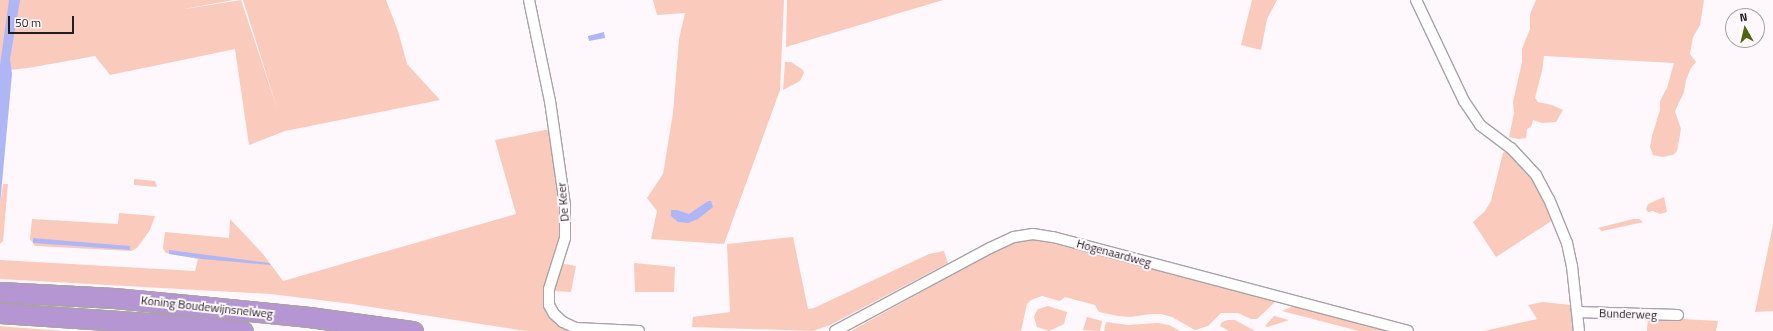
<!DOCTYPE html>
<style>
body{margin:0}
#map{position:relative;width:1773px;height:331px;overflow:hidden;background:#fef7fc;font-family:"Titillium Web",sans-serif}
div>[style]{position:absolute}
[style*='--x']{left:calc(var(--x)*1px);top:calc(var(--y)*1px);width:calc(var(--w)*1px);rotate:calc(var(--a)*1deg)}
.green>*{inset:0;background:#facabd}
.water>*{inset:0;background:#aeb6f5}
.roads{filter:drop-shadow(1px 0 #aaa2a7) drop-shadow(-1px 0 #aaa2a7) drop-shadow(0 1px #aaa2a7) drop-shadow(0 -1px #aaa2a7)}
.minor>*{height:10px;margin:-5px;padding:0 5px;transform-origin:5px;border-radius:5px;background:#fff}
.motorway>*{height:19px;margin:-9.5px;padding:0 9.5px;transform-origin:9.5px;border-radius:9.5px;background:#b595d2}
span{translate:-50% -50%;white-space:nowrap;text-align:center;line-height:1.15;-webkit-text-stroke:4px #fef7fc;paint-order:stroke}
.street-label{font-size:12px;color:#211e20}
.north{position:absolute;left:1725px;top:8px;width:40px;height:40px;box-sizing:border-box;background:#fef7fc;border:1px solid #a6a0a4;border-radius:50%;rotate:352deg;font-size:11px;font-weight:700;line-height:16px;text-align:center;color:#211e20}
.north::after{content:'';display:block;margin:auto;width:14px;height:18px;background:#50640d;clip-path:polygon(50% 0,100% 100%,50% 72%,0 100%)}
.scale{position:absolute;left:8px;top:16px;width:66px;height:18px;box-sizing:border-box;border:2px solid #211e20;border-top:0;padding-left:5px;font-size:12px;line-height:14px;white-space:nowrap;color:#211e20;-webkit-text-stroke:3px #fef7fc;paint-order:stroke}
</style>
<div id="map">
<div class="green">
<i style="clip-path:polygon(0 0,233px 0,179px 10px,241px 0,278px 111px,243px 0,386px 0,398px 31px,407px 64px,440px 100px,285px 131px,249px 145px,235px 49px,110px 75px,95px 56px,28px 68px,0 71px)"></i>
<i style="clip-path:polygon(653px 0,784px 0,780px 90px,724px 244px,651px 239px,657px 211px,647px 198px,663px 174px,673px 113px,679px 39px,685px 13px,657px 15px)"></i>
<i style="clip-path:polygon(787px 0,943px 0,786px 47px)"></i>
<i style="clip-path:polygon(1252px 0,1277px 0,1267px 19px,1261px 50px,1241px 45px)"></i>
<i style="clip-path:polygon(1536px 0,1704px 0,1700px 25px,1693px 37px,1690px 54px,1696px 62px,1691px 68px,1686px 80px,1684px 92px,1675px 111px,1681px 129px,1677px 151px,1673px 155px,1662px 157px,1653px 155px,1650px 147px,1652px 136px,1660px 110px,1660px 101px,1667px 88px,1674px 63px,1544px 56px,1542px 71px,1535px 98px,1538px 102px,1552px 105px,1563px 110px,1556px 122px,1542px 123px,1533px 120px,1531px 127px,1527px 129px,1526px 138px,1519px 139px,1509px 137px,1514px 113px,1513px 102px,1522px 62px,1522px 49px,1530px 29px,1530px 14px)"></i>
<i style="clip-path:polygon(785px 62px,791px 62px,803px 70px,804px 73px,800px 81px,783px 90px)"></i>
<i style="clip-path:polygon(550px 129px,562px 209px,562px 229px,544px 302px,545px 309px,554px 321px,570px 331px,526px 331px,352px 304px,271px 294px,0 279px,0 260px,195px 271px,198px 259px,166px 253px,163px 249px,165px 232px,229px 238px,230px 219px,263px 254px,283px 281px,516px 214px,495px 140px)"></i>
<i style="clip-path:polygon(1507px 151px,1518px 161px,1533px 180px,1553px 220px,1496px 257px,1473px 222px,1485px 211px,1491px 201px,1503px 153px)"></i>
<i style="clip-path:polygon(134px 179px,155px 181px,157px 187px,134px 185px)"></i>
<i style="clip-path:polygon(3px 184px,8px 184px,3px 241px,0 244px,0 205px)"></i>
<i style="clip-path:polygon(1664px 197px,1667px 212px,1660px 214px,1653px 211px,1648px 212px,1646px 209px,1648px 204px)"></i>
<i style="clip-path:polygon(119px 213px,155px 216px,150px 230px,137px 248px,131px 251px,35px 246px,30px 239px,32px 219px,118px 224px)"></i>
<i style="clip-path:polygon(1633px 219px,1639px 219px,1643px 222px,1607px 230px,1602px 231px,1598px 228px)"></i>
<i style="clip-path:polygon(1773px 225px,1773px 311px,1755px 312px)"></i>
<i style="clip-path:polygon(793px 237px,808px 309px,814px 308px,929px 254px,944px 251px,948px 263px,830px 325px,813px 331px,692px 327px,693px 317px,730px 312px,727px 244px)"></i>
<i style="clip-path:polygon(1035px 239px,1218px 285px,1276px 301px,1257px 319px,1251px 319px,1238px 313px,1221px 313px,1208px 326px,1195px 330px,1172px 317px,1161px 314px,1151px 314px,1130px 317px,1118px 316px,1099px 312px,1095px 305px,1065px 297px,1060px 301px,1042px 296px,1031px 300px,1027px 304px,1021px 331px,851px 331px,1003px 247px,1020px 241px)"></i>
<i style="clip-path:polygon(634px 263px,675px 267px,674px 292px,635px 292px)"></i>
<i style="clip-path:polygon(565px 264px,576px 266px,571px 292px,553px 291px,560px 265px)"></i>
<i style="clip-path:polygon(1543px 302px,1571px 305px,1574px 331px,1484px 331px,1537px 319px,1528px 305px)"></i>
<i style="clip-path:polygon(1048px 306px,1067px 312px,1064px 324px,1049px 331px,1037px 327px,1034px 317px,1035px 314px,1038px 309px)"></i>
<i style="clip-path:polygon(1298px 306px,1390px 331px,1359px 331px,1282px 311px,1291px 307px)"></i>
<i style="clip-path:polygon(1274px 316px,1289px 320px,1268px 327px,1265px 326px)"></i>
<i style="clip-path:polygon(1087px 317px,1102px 321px,1100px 331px,1083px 330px)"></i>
<i style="clip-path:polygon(1648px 317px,1718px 321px,1716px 331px,1647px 331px)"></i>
<i style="clip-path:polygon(1228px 320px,1235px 320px,1255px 331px,1229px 331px,1220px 326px,1222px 322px)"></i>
<i style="clip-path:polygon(1106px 322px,1128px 325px,1158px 323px,1169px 325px,1180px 331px,1104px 331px)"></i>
<i style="clip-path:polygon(0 326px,10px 327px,65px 331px,0 331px)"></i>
</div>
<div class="water">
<i style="clip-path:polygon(9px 0,20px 0,10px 59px,12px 74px,0 205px,0 65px)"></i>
<i style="clip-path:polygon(604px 32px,605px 38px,589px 41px,588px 36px)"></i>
<i style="clip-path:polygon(708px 201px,711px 201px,713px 207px,698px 219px,688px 223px,678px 222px,671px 216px,671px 210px,677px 210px,689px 214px)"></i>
<i style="clip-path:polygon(33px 238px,80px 242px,130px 246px,130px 250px,33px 243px)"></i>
<i style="clip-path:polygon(169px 250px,269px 263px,271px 265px,202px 259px,169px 254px)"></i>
</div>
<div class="roads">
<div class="minor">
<i style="--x:529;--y:0;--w:103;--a:78.3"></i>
<i style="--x:550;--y:101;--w:105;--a:81.8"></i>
<i style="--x:565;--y:205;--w:33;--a:90"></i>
<i style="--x:565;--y:238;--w:53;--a:107.4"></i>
<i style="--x:549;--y:289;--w:16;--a:90"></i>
<i style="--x:549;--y:305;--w:10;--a:61"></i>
<i style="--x:554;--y:314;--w:12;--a:42"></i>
<i style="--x:563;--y:322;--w:14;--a:25"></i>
<i style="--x:576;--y:328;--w:63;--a:2.7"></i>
<i style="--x:1416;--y:0;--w:112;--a:64.6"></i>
<i style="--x:1464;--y:101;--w:29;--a:56"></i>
<i style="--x:1480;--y:125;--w:39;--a:37"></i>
<i style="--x:1511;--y:148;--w:37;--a:47"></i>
<i style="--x:1536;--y:175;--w:27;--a:62"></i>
<i style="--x:1549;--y:199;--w:48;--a:67.8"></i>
<i style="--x:1567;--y:243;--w:24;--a:78"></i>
<i style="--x:1572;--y:266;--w:65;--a:83.9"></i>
<i style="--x:1577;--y:312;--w:101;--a:1.7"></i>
<i style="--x:835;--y:331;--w:176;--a:-28.2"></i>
<i style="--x:990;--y:248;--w:26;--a:-25"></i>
<i style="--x:1014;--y:237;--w:19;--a:-9"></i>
<i style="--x:1033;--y:234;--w:20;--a:9"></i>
<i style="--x:1053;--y:237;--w:367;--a:14.8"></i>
</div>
<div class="motorway">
<i style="--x:0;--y:292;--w:114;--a:3"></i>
<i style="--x:114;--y:298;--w:85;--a:5.4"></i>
<i style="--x:199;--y:306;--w:111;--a:5.7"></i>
<i style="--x:309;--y:317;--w:105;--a:7.7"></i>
<i style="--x:0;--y:313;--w:198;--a:3.8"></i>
<i style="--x:198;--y:326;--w:45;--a:6.3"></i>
</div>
</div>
<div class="street-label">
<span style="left:563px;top:202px;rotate:-95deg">De Keer</span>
<span style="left:1114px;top:253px;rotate:15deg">Hogenaardweg</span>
<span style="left:207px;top:307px;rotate:6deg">Koning Boudewijnsnelweg</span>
<span style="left:1628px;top:314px;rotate:2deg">Bunderweg</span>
</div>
<div class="north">N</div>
<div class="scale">50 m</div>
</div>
